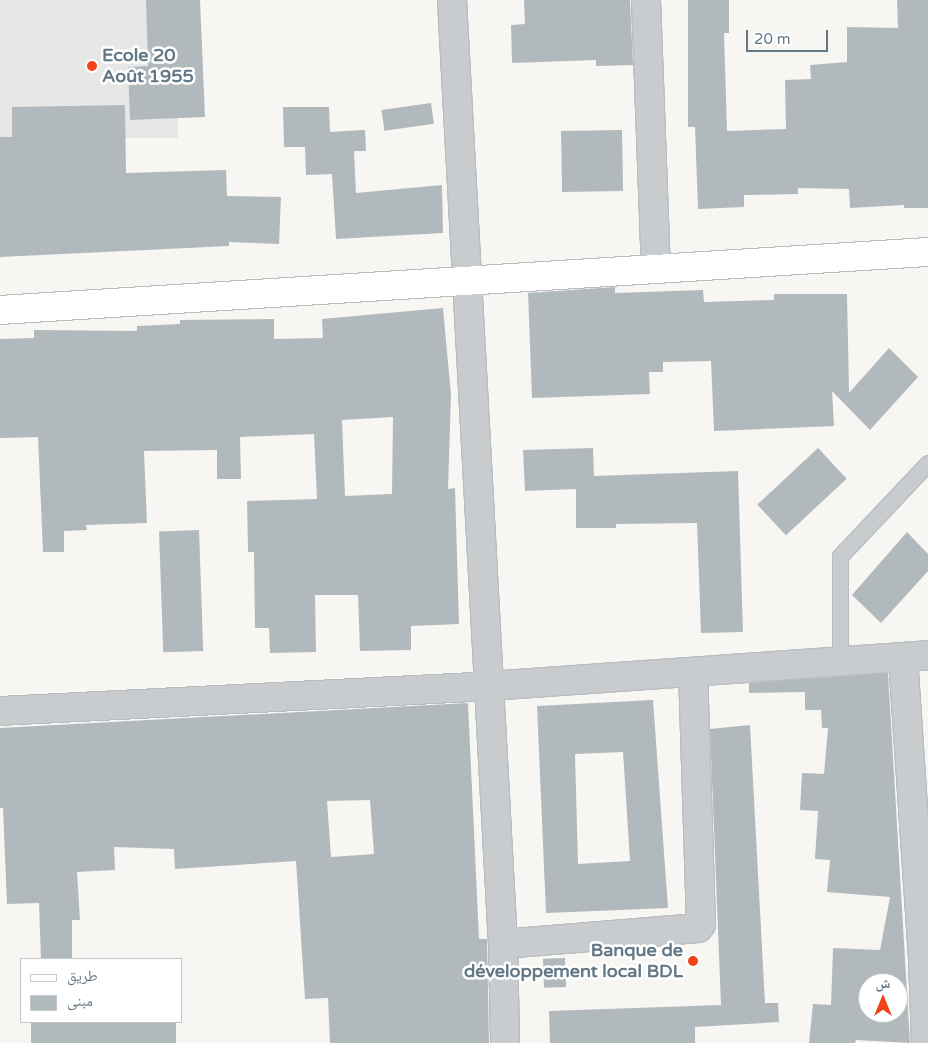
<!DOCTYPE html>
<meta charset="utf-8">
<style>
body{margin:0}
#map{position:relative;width:928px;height:1043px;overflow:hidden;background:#f7f6f3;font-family:"Varela Round","Noto Naskh Arabic",sans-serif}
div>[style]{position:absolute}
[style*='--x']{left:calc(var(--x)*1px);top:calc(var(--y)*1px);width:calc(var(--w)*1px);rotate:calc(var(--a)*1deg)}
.built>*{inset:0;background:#e7e8e6;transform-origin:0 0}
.building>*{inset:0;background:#b1b9bd;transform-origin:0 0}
.roads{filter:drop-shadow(1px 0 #b9bdc0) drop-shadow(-1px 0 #b9bdc0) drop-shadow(0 1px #b9bdc0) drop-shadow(0 -1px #b9bdc0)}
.lane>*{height:15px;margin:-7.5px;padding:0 7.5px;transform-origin:7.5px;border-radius:7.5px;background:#c9cccf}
.street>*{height:28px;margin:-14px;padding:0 14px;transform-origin:14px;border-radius:14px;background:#c9cccf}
.primary>*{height:28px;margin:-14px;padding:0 14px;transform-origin:14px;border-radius:14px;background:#fff}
.dots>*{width:14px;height:14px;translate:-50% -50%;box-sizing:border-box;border:2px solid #fff;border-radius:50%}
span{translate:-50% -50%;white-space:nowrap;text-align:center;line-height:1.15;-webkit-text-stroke:5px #fff;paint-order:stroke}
.poi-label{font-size:18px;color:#637886;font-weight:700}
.left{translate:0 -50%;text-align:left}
.right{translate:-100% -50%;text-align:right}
.legend{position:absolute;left:20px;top:958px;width:162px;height:65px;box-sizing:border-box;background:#fff;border:1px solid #c1c9cf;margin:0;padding:6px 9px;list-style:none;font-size:15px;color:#637886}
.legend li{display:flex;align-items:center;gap:10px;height:25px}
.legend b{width:25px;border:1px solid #c1c9cf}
.north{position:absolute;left:858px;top:973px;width:50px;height:50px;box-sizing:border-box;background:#fff;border:1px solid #c1c9cf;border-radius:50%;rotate:0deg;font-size:14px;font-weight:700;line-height:20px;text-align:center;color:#637886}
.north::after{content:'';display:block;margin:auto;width:18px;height:22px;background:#f14218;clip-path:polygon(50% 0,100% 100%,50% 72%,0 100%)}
.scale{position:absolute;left:746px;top:30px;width:82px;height:22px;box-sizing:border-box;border:2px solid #637886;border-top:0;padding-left:6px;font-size:15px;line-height:18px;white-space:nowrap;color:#637886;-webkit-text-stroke:4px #fff;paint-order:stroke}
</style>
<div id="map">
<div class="built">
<i style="left:0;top:0;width:178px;height:138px"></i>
</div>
<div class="building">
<i style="clip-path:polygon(146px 0,200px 0,205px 117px,130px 120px,128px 67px,148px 66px)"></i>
<i style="clip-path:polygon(524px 0,630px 0,633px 65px,596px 66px,596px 60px,512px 63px,511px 25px,525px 24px)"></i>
<i style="clip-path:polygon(688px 0,729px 0,729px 33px,724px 33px,727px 131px,786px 129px,785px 80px,811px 79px,810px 65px,847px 62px,847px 27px,898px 28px,897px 0,928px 0,928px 208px,904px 208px,904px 205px,850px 208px,849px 189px,798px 188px,798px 194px,744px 195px,744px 207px,698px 209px,695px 127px,688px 127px)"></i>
<i style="left:431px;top:103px;width:21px;height:50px;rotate:82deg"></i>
<i style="clip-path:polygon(125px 105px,126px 173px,226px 170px,227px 196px,281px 197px,279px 244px,229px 242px,229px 246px,0 257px,0 137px,12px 137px,12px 107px)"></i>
<i style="clip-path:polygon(283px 107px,329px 107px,330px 132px,365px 130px,366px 151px,354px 151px,356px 193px,442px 185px,443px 233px,336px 239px,332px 174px,306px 175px,305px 147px,284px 147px)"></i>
<i style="left:622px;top:130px;width:61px;height:61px;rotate:89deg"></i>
<i style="clip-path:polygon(615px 287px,615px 293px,703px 290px,704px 302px,774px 300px,774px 294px,847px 294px,849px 393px,889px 348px,918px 377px,870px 430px,832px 391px,834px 426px,714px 431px,711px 361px,663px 362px,663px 372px,649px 372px,650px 394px,532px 398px,528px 293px)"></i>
<i style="clip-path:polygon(evenodd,443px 308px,451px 395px,448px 489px,455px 488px,459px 624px,411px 626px,411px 650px,360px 651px,358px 595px,315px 595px,316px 652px,270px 653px,269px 628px,255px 628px,254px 552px,248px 552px,247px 501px,317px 499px,314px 434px,240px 437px,241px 479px,217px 479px,217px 450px,144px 451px,147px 523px,86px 525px,87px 530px,64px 531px,64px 552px,43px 552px,38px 437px,0 438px,0 339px,34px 338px,34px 330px,137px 331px,137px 326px,180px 324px,180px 320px,274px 319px,274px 339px,323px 338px,322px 319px,443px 308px,393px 417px,392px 494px,345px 496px,342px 420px,393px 417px)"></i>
<i style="clip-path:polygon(593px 448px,594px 476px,738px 471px,743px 632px,701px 633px,697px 523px,616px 524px,616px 528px,576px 528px,576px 489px,525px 491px,523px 450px)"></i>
<i style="left:818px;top:448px;width:42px;height:83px;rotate:47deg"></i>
<i style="left:199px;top:530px;width:121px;height:40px;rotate:88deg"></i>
<i style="clip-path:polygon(907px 532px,928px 554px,928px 571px,881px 623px,852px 595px)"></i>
<i style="clip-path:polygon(evenodd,888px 673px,910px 1043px,856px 1040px,855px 1043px,809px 1043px,813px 1004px,831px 1005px,833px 948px,880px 950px,890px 897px,827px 892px,830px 860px,815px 859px,818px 811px,800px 810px,802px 773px,824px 774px,828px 728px,822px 728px,821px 710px,805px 710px,805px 692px,749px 693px,749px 683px,888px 673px,868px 983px,898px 983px,898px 1013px,868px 1013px,868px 983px)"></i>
<i style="clip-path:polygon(evenodd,653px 700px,668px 908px,546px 913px,537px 706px,653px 700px,623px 752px,630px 861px,578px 864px,575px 754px,623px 752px)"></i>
<i style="clip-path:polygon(evenodd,468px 703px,479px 939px,487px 939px,489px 1043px,330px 1043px,328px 998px,305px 999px,296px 861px,175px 869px,174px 849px,114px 847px,115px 870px,77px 872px,80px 920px,72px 920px,72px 959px,41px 959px,39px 903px,7px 904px,3px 808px,0 808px,0 728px,468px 703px,370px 800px,374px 854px,331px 857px,327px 801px,370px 800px)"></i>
<i style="clip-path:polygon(750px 725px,765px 1003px,778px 1003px,779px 1022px,695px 1027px,695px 1043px,550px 1043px,549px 1011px,721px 1005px,710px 729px)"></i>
<i style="left:565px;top:958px;width:29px;height:22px;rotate:88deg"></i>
<i style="left:31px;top:1022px;width:145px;height:21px"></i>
</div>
<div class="roads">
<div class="lane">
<i style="--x:840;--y:662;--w:106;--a:-90"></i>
<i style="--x:840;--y:556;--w:128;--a:-46.6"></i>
</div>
<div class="street">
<i style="--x:452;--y:0;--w:945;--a:86.91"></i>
<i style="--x:503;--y:944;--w:99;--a:88.8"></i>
<i style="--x:646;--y:0;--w:269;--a:87.9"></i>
<i style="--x:903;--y:657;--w:302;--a:86.2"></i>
<i style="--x:923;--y:958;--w:85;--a:88"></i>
<i style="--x:0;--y:711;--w:490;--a:-2.9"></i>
<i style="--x:489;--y:686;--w:440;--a:-4"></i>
<i style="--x:503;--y:944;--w:196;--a:-4.7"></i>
<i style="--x:698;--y:928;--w:5;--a:-53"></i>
<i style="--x:701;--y:924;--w:251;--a:-91.8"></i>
</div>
<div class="primary">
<i style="--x:0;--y:310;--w:930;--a:-3.58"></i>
</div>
</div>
<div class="dots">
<i style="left:92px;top:66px;background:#f14218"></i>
<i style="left:693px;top:961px;background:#f14218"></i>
</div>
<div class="poi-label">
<span class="left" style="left:102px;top:66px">Ecole 20<br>Août 1955</span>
<span class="right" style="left:683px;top:961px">Banque de<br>développement local BDL</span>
</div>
<ul class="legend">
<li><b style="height:6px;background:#fff"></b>طريق</li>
<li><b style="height:14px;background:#b1b9bd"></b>مبنى</li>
</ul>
<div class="north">ش</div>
<div class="scale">20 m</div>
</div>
